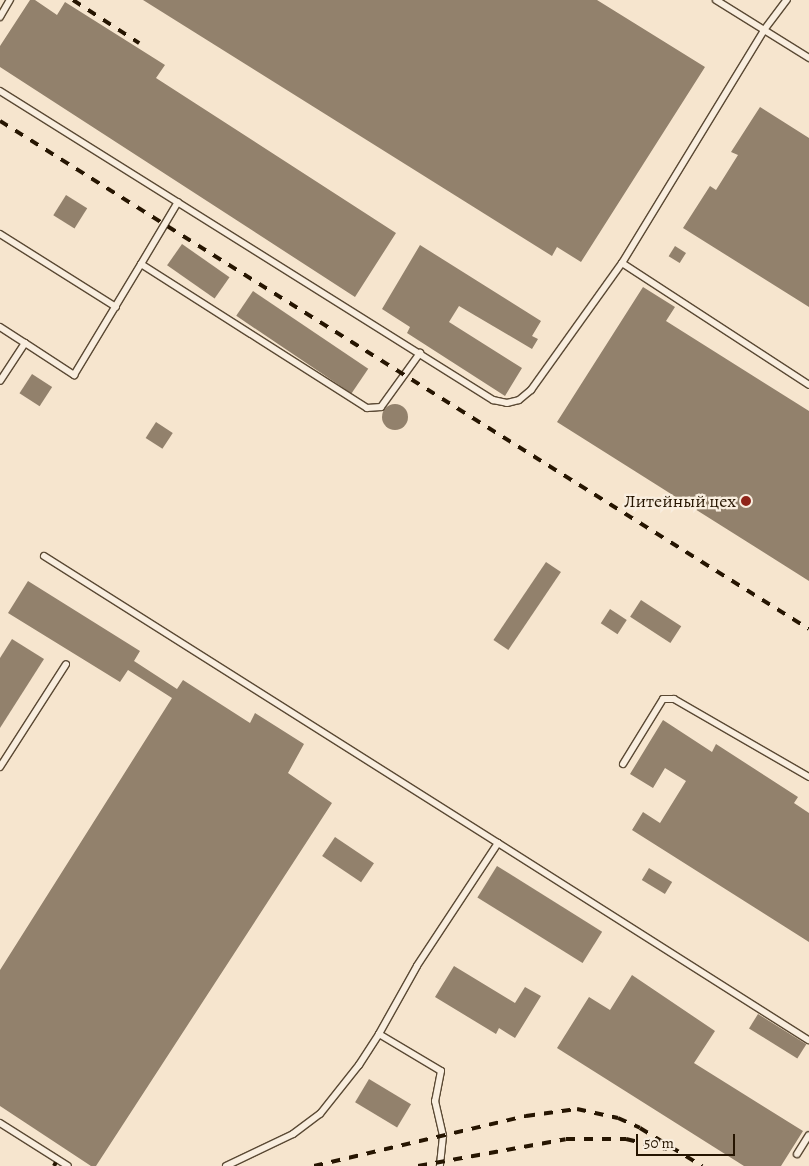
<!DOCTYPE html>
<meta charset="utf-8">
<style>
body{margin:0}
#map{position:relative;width:809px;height:1166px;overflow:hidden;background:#f6e5ce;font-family:Alegreya,serif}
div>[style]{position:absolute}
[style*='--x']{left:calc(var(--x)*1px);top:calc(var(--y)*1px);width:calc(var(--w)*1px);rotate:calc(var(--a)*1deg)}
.building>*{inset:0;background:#92816c;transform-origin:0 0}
.round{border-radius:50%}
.roads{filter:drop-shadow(1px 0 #5a4934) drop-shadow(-1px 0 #5a4934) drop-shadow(0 1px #5a4934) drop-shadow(0 -1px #5a4934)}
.lane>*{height:6px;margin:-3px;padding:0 3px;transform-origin:3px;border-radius:3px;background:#f9eedf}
.rail>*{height:4px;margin-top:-2px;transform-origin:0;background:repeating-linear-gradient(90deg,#261501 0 9px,transparent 0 18px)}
.dots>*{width:14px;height:14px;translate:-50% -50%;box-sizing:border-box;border:2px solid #f9eedf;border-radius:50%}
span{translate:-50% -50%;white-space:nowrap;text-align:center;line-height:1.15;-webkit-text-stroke:4.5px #f9eedf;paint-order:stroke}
.poi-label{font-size:18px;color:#261501}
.right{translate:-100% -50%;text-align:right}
.scale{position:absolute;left:636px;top:1134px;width:99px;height:22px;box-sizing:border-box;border:2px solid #261501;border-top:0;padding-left:6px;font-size:15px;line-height:18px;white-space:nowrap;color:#261501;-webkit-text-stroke:4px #f9eedf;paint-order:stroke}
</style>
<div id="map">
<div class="building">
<i style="clip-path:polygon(30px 0,35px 0,57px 15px,65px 2px,165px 65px,156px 78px,396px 233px,355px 297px,0 67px,0 46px)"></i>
<i style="clip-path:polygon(143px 0,597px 0,705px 67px,581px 262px,557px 247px,552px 256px)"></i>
<i style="clip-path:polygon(760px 107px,809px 138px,809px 307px,683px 228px,710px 186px,716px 190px,738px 155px,731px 152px)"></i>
<i style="left:66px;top:195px;width:25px;height:24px;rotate:32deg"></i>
<i style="left:182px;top:244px;width:58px;height:26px;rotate:35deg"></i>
<i style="clip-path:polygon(420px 245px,541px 321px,532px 336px,538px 339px,532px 349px,459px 306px,449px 322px,522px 368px,505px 396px,407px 333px,410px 327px,382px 309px)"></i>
<i style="left:675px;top:246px;width:13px;height:12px;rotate:32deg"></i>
<i style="clip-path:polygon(643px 287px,675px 307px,666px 321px,809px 411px,809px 581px,557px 422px)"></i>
<i style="left:253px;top:291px;width:139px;height:30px;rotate:34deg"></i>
<i style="left:32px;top:374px;width:24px;height:23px;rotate:33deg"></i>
<i class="round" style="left:382px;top:404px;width:26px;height:26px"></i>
<i style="left:156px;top:422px;width:20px;height:19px;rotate:33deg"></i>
<i style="left:546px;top:562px;width:18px;height:94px;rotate:34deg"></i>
<i style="clip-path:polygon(28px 581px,140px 651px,134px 661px,177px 689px,183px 680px,250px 723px,255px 713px,304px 744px,288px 773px,332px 803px,96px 1166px,91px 1166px,0 1106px,0 970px,172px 698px,128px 670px,120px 682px,8px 613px)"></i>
<i style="left:641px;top:600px;width:48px;height:20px;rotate:33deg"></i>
<i style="left:610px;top:609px;width:20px;height:17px;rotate:33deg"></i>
<i style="clip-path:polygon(12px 639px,44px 659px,0 728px,0 658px)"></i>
<i style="clip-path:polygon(663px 720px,712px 752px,716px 744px,798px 797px,794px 803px,809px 813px,809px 942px,632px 830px,643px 812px,660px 823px,686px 781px,665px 768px,653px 788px,630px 774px)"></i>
<i style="left:335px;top:837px;width:47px;height:23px;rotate:34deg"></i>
<i style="left:497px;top:866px;width:124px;height:37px;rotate:32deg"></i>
<i style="left:649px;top:868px;width:27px;height:14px;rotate:31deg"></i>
<i style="clip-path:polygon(454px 966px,515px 1003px,525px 987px,541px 996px,515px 1038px,499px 1028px,496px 1034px,435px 997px)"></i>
<i style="clip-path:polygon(632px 975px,715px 1031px,694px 1063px,803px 1131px,781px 1166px,744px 1166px,557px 1048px,589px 997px,610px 1010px)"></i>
<i style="left:758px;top:1014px;width:57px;height:17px;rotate:32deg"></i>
<i style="left:369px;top:1079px;width:49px;height:27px;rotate:31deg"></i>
</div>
<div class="roads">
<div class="lane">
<i style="--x:716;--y:0;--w:110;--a:31.9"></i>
<i style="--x:0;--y:17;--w:20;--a:-60"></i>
<i style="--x:0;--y:91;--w:582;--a:32.08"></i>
<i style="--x:493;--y:400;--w:14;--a:12"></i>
<i style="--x:507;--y:403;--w:12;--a:-14"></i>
<i style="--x:519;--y:400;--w:16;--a:-40"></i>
<i style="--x:531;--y:390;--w:156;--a:-54.4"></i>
<i style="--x:622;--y:263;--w:273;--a:-58.6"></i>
<i style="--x:764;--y:30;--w:38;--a:-53"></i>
<i style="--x:0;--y:234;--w:137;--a:32.2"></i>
<i style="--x:622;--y:263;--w:223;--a:33.1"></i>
<i style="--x:141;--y:264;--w:72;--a:-59.2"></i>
<i style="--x:0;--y:327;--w:30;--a:33"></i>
<i style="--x:25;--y:343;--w:45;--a:123.3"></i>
<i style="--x:25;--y:343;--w:59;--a:33.1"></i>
<i style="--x:74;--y:375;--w:130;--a:-58.9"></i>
<i style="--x:141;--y:264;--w:268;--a:32.5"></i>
<i style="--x:367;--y:408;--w:14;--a:-4"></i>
<i style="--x:381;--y:407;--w:67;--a:-54.2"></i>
<i style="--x:44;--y:556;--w:537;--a:32.3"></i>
<i style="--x:498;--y:843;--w:147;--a:123.4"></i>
<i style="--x:417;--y:966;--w:78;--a:119.2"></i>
<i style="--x:379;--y:1034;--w:72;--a:30.8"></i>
<i style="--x:441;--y:1071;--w:31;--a:101"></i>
<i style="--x:435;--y:1101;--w:36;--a:77"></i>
<i style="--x:443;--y:1136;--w:30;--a:96"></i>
<i style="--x:623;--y:764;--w:76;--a:-58.4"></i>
<i style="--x:663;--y:699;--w:11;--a:0"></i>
<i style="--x:674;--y:699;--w:156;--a:30"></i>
<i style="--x:0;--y:767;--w:122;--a:-57.3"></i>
<i style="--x:498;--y:843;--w:368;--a:32.4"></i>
<i style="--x:0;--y:1123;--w:80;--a:32.3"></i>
<i style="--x:797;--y:1154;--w:22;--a:-58"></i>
<i style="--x:226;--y:1166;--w:74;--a:-25.5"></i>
<i style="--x:293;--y:1134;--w:34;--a:-37"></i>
<i style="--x:320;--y:1114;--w:63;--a:-51.5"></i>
<i style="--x:359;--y:1065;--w:37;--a:-57"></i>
</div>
</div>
<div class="rail">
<i style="--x:73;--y:0;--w:79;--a:33.1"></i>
<i style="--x:0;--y:121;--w:955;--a:32.13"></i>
<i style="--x:54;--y:1166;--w:4;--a:-63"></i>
<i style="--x:314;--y:1166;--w:218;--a:-13.3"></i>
<i style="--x:526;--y:1116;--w:51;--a:-7.8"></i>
<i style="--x:577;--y:1109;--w:42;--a:12.4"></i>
<i style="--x:618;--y:1118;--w:24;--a:24"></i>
<i style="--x:640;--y:1128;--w:73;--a:31.5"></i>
<i style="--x:418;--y:1166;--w:150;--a:-10.3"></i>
<i style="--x:566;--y:1139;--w:60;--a:0"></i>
<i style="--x:626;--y:1139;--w:42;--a:13.7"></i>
</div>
<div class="dots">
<i style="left:746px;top:501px;background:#8f2418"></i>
</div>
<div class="poi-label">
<span class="right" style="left:736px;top:501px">Литейный цех</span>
</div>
<div class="scale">50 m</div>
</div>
